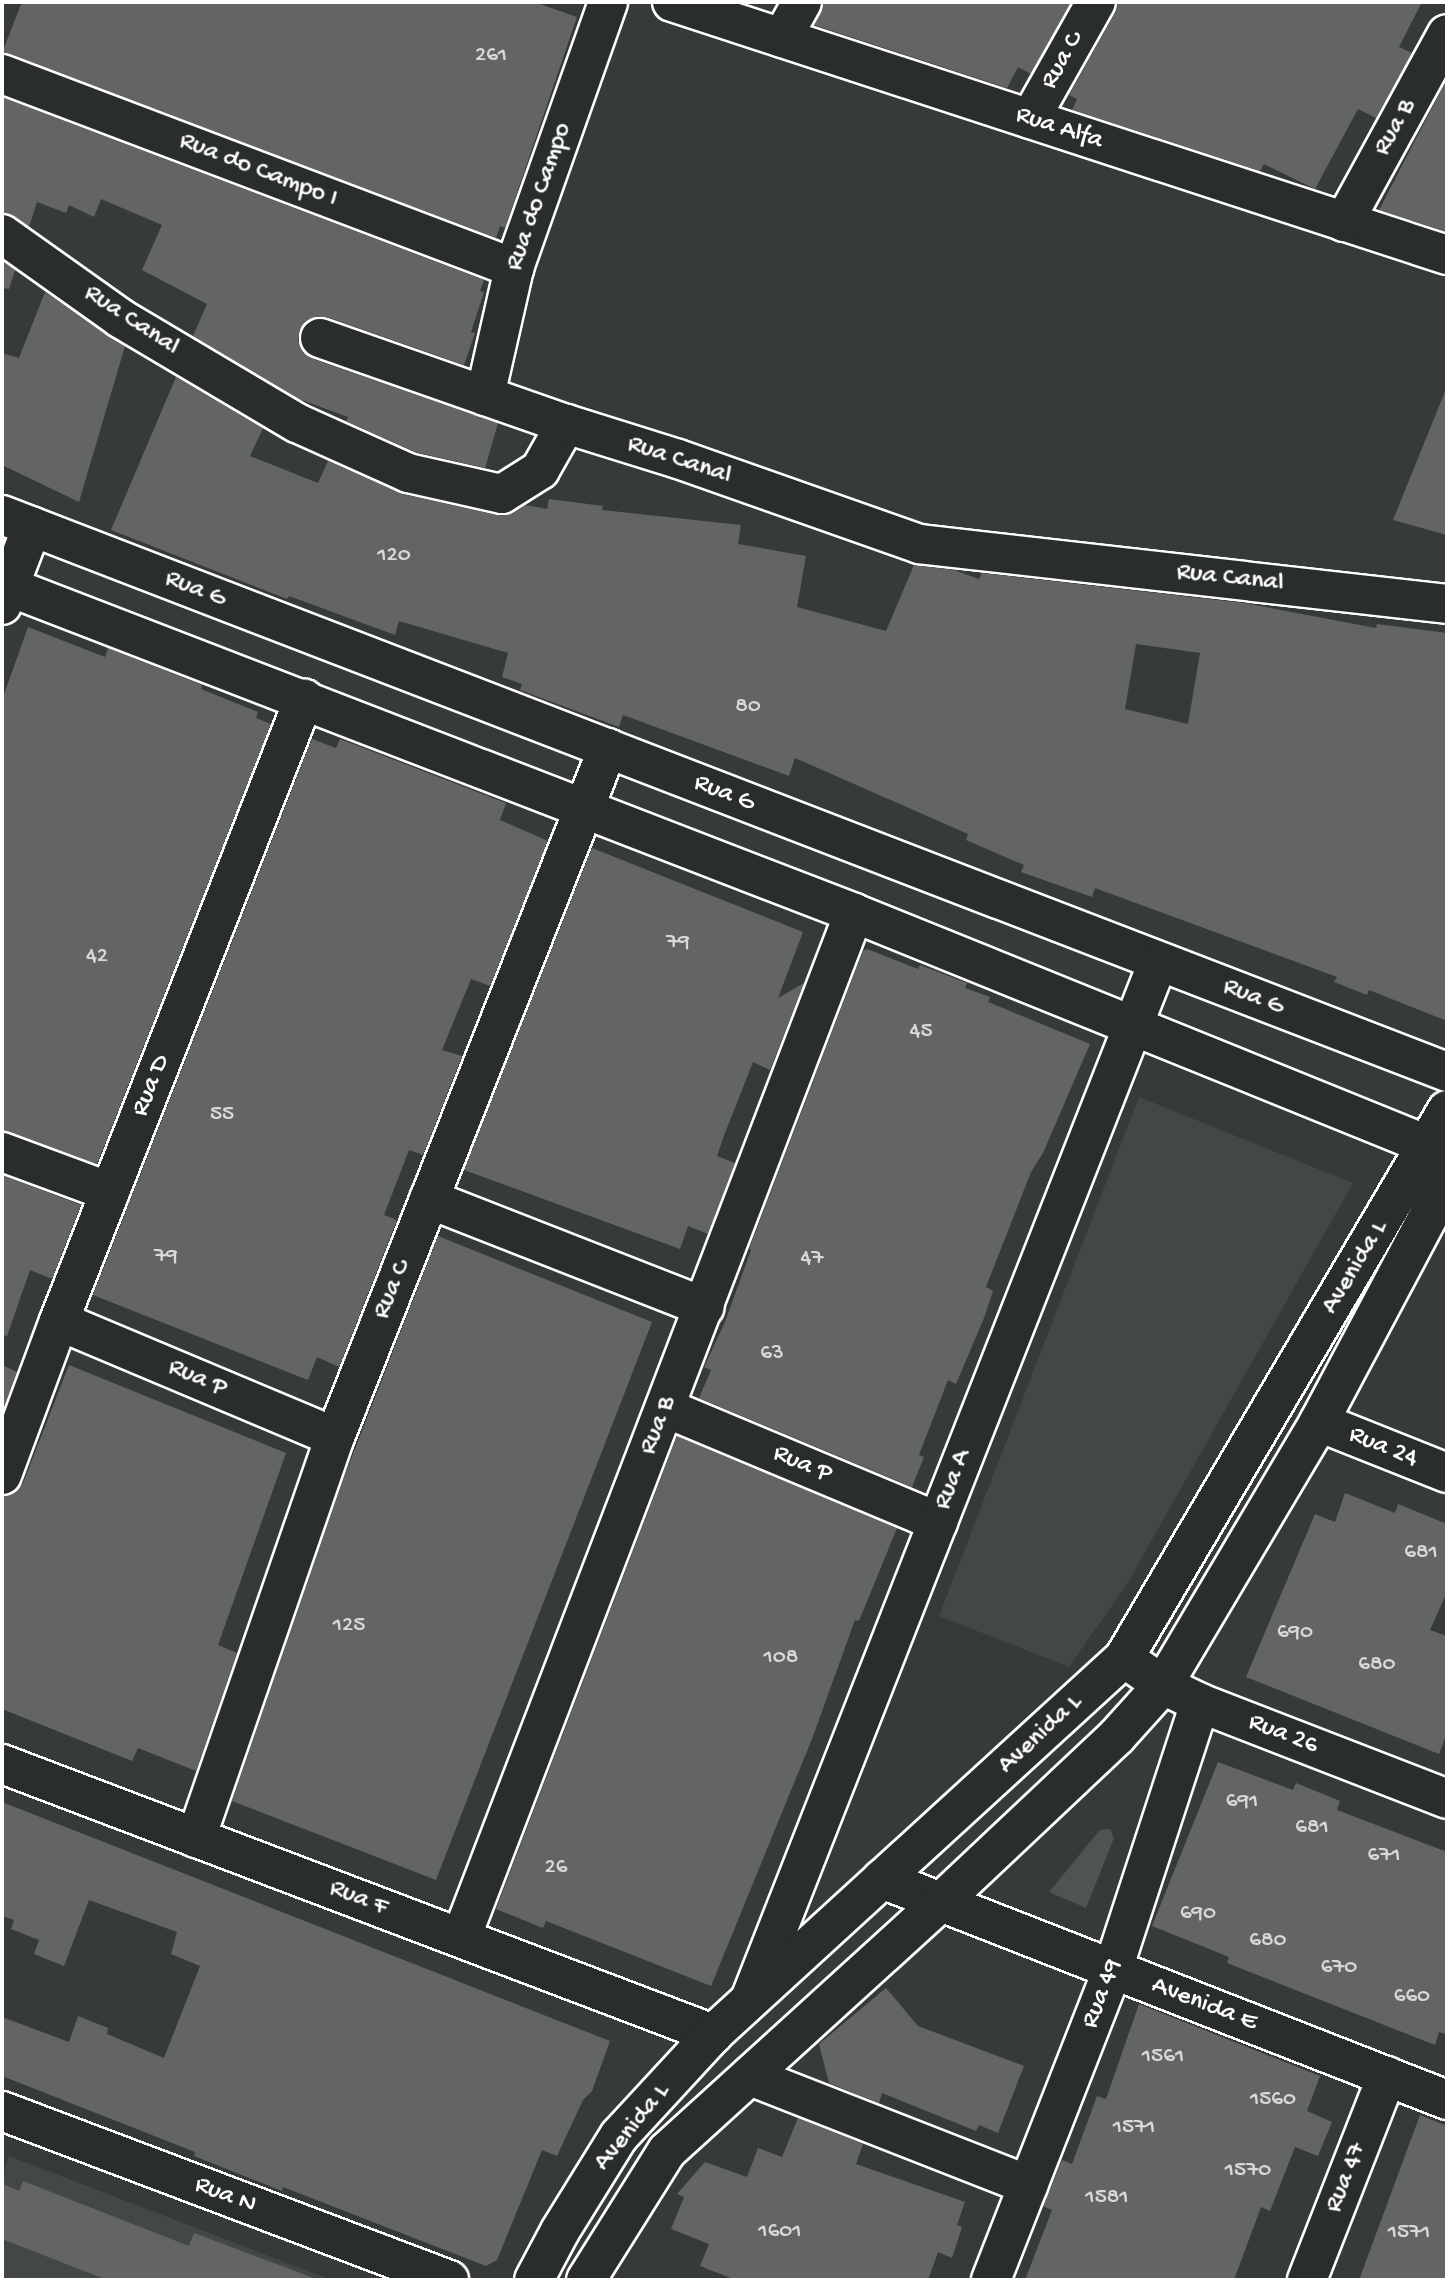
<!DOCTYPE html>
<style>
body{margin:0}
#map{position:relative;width:1449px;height:2282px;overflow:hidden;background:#373a3b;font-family:"Gochi Hand",sans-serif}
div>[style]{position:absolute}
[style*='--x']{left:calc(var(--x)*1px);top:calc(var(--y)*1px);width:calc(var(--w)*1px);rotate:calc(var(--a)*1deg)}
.built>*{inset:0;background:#444748}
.green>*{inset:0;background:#505354}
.building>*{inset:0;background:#636465}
.roads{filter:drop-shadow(2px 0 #fff) drop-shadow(-2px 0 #fff) drop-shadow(0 2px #fff) drop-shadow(0 -2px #fff)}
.street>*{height:38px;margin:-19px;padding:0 19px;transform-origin:19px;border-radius:19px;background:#2a2d2e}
.secondary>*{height:38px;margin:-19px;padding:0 19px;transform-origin:19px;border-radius:19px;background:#2a2d2e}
span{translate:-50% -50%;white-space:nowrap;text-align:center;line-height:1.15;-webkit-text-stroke:5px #2a2d2e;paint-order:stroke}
.number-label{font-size:23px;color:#d8d8d8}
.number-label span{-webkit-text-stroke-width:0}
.street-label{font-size:26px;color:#fff}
.frame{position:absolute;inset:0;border:4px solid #fff;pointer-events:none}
</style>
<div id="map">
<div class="built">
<i style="clip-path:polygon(1139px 1097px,1353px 1183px,1127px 1584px,1069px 1667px,939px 1616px)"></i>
<i style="clip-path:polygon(9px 2156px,331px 2280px,2px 2280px,2px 2178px)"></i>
</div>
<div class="green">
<i style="clip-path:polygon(1105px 1829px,1110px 1829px,1114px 1838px,1086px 1908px,1049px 1892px,1099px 1831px)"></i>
</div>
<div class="building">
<i style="clip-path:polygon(22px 2px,534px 2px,577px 17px,505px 228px,500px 226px,496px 238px,2px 53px)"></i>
<i style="clip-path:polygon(824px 2px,1071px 2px,1031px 74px,1018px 67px,1007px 88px,814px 25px)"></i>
<i style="clip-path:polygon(1118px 2px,1422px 2px,1399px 47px,1412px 53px,1376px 118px,1358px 109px,1315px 189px,1264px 164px,1260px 171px,1072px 110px,1077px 99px,1069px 95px,1115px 13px)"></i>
<i style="clip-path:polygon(1447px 79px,1447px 232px,1379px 210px)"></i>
<i style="clip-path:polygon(2px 97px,484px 280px,480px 291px,484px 292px,471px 332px,475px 333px,464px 365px,327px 317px,315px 317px,305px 322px,300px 330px,298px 341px,303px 352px,313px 359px,498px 423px,485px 468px,415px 452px,346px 421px,348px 417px,299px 399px,193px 336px,207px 304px,142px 270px,162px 225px,101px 199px,94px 217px,69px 205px,66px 213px,37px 202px,29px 227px,14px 216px,2px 213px)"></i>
<i style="clip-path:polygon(2px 261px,15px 270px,9px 289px,2px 288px)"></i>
<i style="clip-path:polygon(45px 292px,125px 346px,79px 502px,2px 465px,2px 353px,19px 358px)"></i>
<i style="clip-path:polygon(evenodd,176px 377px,263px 428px,250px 456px,318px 483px,328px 461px,403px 494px,497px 515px,513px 513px,526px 505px,547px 509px,549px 499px,603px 506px,602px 510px,741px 525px,738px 544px,806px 556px,797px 607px,886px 631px,914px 565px,954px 570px,979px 579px,982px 573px,1244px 603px,1376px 628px,1377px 624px,1447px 633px,1447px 1021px,1369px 990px,1367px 995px,1334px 982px,1337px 977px,1095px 888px,1092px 897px,1021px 872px,1024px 865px,966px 840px,968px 834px,795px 758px,789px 776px,623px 715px,619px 727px,520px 690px,522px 684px,502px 677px,508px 653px,399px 621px,395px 635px,289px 596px,287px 599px,111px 530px,176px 377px,1136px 644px,1200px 653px,1188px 724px,1125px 709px,1136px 644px)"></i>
<i style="clip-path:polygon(1446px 389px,1447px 389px,1447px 535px,1393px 520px)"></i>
<i style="clip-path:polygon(28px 627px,105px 657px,108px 648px,202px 685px,201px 689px,258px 712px,256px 718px,271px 724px,97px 1164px,2px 1131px,2px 700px)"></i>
<i style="clip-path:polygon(312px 739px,336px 748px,340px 739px,506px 803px,500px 820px,548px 841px,490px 986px,471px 979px,442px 1050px,462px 1056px,423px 1155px,409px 1150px,384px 1215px,397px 1220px,339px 1367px,317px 1357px,308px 1380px,93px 1295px)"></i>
<i style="clip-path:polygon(592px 848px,803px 932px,778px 998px,804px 983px,770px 1070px,753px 1062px,725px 1133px,717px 1156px,735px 1163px,708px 1234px,688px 1226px,680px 1249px,464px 1170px)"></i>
<i style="clip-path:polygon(867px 949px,918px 969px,920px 965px,967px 983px,965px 988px,990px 997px,988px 1002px,1090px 1044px,1043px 1153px,1031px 1172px,986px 1287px,993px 1291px,984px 1318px,956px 1384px,948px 1380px,919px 1455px,924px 1457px,912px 1487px,699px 1398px,711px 1370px,704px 1367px,725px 1322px,751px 1250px,749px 1249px,863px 951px)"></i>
<i style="clip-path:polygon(2px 1175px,81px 1205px,52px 1279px,30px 1270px,7px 1336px,2px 1335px)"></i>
<i style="clip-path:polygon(438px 1236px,652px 1322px,436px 1880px,232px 1801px,344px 1477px)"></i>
<i style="clip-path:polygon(2px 1365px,17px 1372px,2px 1413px)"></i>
<i style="clip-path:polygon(69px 1365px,286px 1453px,218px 1645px,237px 1653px,196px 1771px,138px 1748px,132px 1761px,2px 1709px,2px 1496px,15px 1492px,23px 1483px)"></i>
<i style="clip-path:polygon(677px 1436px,897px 1528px,859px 1621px,855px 1620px,812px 1739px,711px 1986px,546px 1921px,543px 1928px,496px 1909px)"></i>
<i style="clip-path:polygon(1345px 1493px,1395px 1513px,1398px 1504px,1447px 1524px,1447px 1592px,1430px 1630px,1447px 1636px,1447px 1733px,1439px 1754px,1246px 1677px,1315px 1514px,1335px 1522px)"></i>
<i style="clip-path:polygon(1218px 1762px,1293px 1790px,1296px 1783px,1340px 1801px,1337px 1810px,1447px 1852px,1447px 2035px,1439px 2032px,1435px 2045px,1227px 1963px,1229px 1957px,1152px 1926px)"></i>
<i style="clip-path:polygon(2px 1802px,610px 2041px,592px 2091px,583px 2100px,557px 2156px,542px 2150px,497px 2260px,486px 2266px,283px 2187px,282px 2191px,194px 2156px,195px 2152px,2px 2076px,2px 2017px,69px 2042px,78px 2016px,108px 2028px,107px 2034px,164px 2058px,200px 1966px,171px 1954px,177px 1932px,89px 1900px,64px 1966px,34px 1954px,39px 1940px,11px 1929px,14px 1920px,2px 1916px)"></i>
<i style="clip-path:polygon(886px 1988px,918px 2026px,1024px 2066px,998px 2133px,979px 2125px,976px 2131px,882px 2093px,879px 2103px,829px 2083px,819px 2044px)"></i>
<i style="clip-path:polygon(1139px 2004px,1320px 2076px,1307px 2111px,1332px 2122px,1318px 2156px,1295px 2147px,1270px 2211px,1261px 2207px,1234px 2280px,1025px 2280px,1052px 2210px,1043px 2206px,1062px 2160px,1072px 2164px,1097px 2096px,1106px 2099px)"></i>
<i style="clip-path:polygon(1420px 2115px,1447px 2126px,1447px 2280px,1359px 2280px)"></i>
<i style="clip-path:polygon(798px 2118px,863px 2144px,856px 2164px,965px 2202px,957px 2225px,962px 2227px,952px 2258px,938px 2252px,928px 2280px,736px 2280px,700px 2266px,709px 2244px,671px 2229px,684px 2197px,677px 2194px,705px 2162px,747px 2177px,758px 2148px,782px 2157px)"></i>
<i style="clip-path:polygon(23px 2181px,189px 2246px,194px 2233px,311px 2277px,310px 2280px,107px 2280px,2px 2239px,2px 2184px,19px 2191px)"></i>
</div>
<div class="roads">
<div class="street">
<i style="--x:672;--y:2;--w:815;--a:18.08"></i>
<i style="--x:782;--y:38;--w:41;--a:-60.9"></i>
<i style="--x:2;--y:74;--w:548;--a:20.75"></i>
<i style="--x:1030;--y:119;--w:134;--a:-60.6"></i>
<i style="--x:1344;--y:222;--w:214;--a:-61.3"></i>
<i style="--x:2;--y:234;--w:145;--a:35.4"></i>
<i style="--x:120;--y:318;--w:206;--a:30.7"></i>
<i style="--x:297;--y:423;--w:122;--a:24.2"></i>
<i style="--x:408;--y:473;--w:96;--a:12.6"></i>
<i style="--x:502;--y:494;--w:45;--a:-32.3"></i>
<i style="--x:540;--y:470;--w:53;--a:-60.5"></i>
<i style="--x:566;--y:424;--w:117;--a:17.4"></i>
<i style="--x:678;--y:459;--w:256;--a:19.4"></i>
<i style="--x:919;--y:544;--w:531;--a:6.48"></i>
<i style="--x:320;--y:338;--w:261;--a:19.3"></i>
<i style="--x:485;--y:396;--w:131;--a:-77.2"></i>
<i style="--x:514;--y:268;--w:282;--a:-70.5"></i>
<i style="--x:2;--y:515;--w:1549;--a:21.08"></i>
<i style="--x:2;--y:584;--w:913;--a:21.11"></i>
<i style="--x:854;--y:913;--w:640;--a:22.03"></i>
<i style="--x:2;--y:605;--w:84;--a:-69"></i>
<i style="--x:2;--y:1152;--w:115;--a:20.3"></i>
<i style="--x:429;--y:1199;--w:296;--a:21.4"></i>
<i style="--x:59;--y:1321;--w:299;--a:22.8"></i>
<i style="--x:666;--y:1408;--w:295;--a:22.7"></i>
<i style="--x:1319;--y:1422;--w:138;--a:21.7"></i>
<i style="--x:2;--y:1475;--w:164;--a:-69.7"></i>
<i style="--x:59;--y:1321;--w:669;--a:-68.5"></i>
<i style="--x:1124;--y:1658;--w:47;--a:34.7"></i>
<i style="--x:1163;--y:1685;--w:41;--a:25.9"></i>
<i style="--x:1200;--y:1703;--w:265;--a:21.2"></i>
<i style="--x:2;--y:1764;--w:761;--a:20.79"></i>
<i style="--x:196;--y:1838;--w:424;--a:-70.9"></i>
<i style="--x:335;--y:1437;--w:741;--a:-68.39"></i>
<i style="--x:882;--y:1879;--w:607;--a:21.36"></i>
<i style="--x:461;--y:1938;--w:1098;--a:-69.02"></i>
<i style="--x:751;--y:1997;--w:1112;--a:-68.53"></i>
<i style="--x:750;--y:2076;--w:299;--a:21.4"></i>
<i style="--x:2;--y:2111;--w:478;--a:20.7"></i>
<i style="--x:991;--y:2280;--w:334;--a:-68.6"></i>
<i style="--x:1113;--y:1969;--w:280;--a:-71.9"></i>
<i style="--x:1307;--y:2280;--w:219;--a:-68.6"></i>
</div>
<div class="secondary">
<i style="--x:534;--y:2280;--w:55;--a:-62"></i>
<i style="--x:560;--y:2231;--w:112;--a:-58.2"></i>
<i style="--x:619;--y:2136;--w:139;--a:-47.3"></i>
<i style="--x:713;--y:2034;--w:557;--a:-42.45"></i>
<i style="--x:1124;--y:1658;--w:636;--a:-59.48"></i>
<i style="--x:586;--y:2280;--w:152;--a:-57.9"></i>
<i style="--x:667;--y:2151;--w:370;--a:-42.3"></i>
<i style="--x:941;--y:1902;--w:242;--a:-43.3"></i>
<i style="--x:1117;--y:1736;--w:69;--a:-48"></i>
<i style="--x:1163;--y:1685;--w:306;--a:-59.3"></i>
<i style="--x:1319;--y:1422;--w:273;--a:-62"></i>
</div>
</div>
<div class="number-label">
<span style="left:491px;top:56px">261</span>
<span style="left:394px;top:556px">120</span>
<span style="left:748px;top:707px">80</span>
<span style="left:678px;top:943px">79</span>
<span style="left:97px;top:957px">42</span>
<span style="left:921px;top:1032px">45</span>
<span style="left:222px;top:1115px">55</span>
<span style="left:166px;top:1257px">79</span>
<span style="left:812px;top:1259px">47</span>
<span style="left:772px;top:1354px">63</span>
<span style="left:1421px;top:1553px">681</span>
<span style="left:349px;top:1626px">125</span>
<span style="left:1295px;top:1633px">690</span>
<span style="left:781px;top:1658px">108</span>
<span style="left:1377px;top:1665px">680</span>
<span style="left:1242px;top:1802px">691</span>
<span style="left:1312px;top:1828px">681</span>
<span style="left:1384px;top:1856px">671</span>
<span style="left:556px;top:1868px">26</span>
<span style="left:1198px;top:1914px">690</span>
<span style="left:1268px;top:1941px">680</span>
<span style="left:1339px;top:1968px">670</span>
<span style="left:1412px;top:1997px">660</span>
<span style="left:1163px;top:2057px">1561</span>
<span style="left:1273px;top:2100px">1560</span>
<span style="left:1134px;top:2128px">1571</span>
<span style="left:1248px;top:2171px">1570</span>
<span style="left:1107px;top:2198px">1581</span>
<span style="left:780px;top:2232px">1601</span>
<span style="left:1409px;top:2233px">1571</span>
</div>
<div class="street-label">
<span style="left:1063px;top:61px;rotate:-61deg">Rua C</span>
<span style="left:1396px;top:128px;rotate:-61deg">Rua B</span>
<span style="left:1059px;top:129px;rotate:18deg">Rua Alfa</span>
<span style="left:258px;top:171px;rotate:21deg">Rua do Campo I</span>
<span style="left:540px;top:197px;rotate:-71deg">Rua do Campo</span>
<span style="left:131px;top:321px;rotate:33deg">Rua Canal</span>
<span style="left:679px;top:461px;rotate:18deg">Rua Canal</span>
<span style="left:1230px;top:579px;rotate:6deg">Rua Canal</span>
<span style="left:195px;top:590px;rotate:21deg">Rua G</span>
<span style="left:724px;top:794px;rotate:21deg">Rua G</span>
<span style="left:1253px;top:998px;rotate:21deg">Rua G</span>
<span style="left:152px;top:1086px;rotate:-68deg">Rua D</span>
<span style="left:1356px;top:1268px;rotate:-59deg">Avenida L</span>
<span style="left:393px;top:1290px;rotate:-68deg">Rua C</span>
<span style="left:197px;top:1379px;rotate:23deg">Rua P</span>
<span style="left:659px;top:1426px;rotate:-69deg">Rua B</span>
<span style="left:1383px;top:1448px;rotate:22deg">Rua 24</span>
<span style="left:802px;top:1465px;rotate:23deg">Rua P</span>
<span style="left:954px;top:1480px;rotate:-69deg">Rua A</span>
<span style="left:1041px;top:1735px;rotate:-43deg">Avenida L</span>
<span style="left:1283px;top:1735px;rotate:21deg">Rua 26</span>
<span style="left:358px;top:1899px;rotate:21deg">Rua F</span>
<span style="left:1103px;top:1994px;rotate:-69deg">Rua 49</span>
<span style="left:1204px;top:2005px;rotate:21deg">Avenida E</span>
<span style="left:633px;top:2128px;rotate:-51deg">Avenida L</span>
<span style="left:1347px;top:2178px;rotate:-69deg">Rua 47</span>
<span style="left:225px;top:2196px;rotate:21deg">Rua N</span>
</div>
<div class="frame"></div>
</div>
